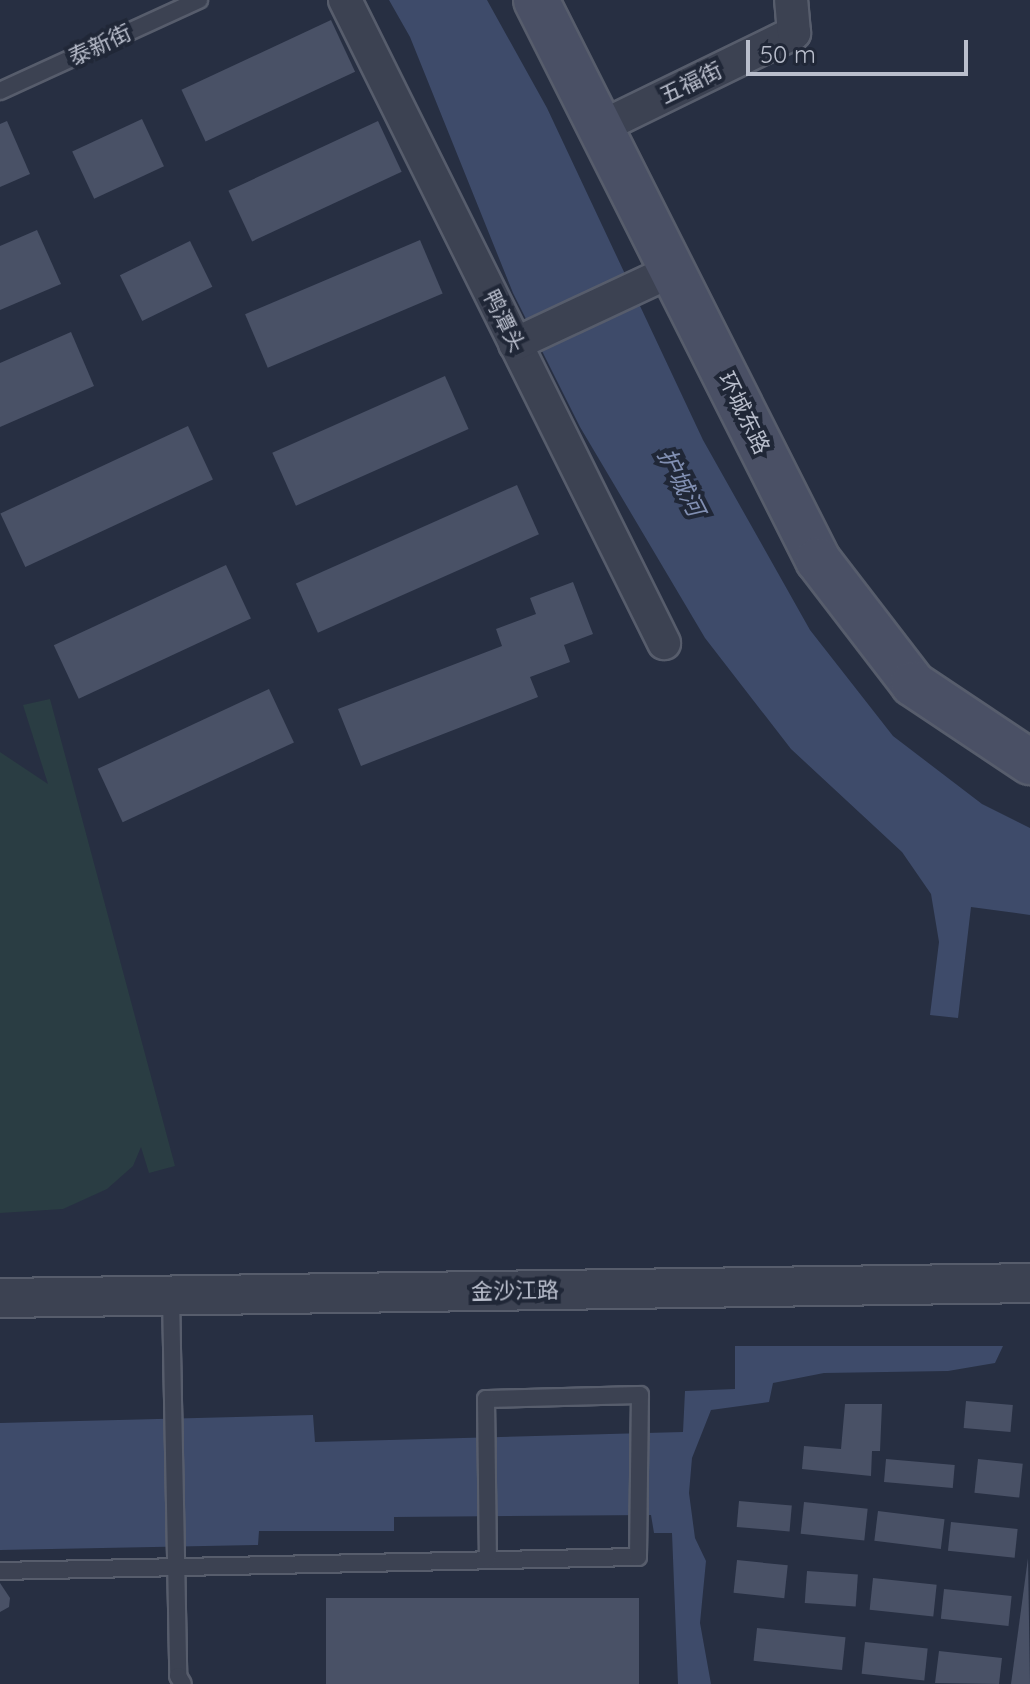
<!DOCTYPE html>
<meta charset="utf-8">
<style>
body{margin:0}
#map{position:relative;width:1030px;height:1684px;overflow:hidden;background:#272f42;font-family:Quicksand,"Noto Sans SC",sans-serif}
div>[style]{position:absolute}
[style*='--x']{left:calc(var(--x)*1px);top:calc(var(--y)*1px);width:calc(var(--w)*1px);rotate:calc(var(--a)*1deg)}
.green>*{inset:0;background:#2a3d43}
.water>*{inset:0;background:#3e4b6a}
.building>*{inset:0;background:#495166;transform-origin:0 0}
.roads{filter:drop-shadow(2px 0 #575d6c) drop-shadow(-2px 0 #575d6c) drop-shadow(0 2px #575d6c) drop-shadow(0 -2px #575d6c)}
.service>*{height:16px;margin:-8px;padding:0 8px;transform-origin:8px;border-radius:8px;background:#3c4252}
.minor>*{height:32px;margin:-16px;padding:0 16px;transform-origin:16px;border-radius:16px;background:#3c4252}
.tertiary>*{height:38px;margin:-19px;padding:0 19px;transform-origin:19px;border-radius:19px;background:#3c4252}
.secondary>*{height:44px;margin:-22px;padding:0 22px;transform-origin:22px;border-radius:22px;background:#4a5065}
span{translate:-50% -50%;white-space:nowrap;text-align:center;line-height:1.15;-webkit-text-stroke:8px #202737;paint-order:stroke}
.street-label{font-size:22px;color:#b9becc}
.water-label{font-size:24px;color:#818fb2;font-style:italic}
.scale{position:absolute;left:746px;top:40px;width:222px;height:36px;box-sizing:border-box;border:4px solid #b9becc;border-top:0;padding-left:10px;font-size:24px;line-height:28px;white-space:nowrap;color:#b9becc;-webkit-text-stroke:6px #202737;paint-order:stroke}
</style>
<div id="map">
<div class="green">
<i style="clip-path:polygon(50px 699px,175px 1166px,149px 1173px,141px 1147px,133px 1166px,107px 1189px,63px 1209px,0 1213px,0 752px,48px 784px,23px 705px)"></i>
</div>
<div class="water">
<i style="clip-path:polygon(389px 0,487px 0,547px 108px,703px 440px,810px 630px,893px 736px,982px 804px,1030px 828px,1030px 915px,971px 907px,958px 1018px,930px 1015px,939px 942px,931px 894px,902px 852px,791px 749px,705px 638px,580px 427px,513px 293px,410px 37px)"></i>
<i style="clip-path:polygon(735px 1346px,1003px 1346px,995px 1363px,948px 1371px,824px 1373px,773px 1383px,769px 1402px,711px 1410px,692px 1458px,689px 1493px,695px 1538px,706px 1561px,700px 1623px,711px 1684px,678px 1684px,672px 1533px,654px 1533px,651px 1515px,394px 1517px,394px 1531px,259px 1531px,258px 1545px,0 1550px,0 1423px,313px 1415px,315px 1442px,683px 1432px,685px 1391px,735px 1389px)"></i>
</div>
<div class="building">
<i style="left:331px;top:20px;width:57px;height:165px;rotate:65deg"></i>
<i style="left:142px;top:119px;width:52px;height:77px;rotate:65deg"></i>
<i style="clip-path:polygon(7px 121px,30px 174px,0 187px,0 124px)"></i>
<i style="left:378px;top:121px;width:56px;height:165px;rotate:65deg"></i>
<i style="clip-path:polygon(37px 230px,61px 284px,0 310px,0 246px)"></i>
<i style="left:420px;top:240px;width:58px;height:190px;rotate:67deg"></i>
<i style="left:190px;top:241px;width:51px;height:78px;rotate:64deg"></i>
<i style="clip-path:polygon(71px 332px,94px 386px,0 427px,0 363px)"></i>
<i style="left:445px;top:376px;width:58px;height:189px;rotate:66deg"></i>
<i style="left:188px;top:426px;width:59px;height:207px;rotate:65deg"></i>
<i style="left:517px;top:485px;width:54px;height:242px;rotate:66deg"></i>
<i style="left:226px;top:565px;width:59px;height:190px;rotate:65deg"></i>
<i style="clip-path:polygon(573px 582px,593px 634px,564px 645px,570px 662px,530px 677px,538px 697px,361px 766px,338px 709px,502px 646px,496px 629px,536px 614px,530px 598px)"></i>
<i style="left:269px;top:689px;width:59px;height:189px;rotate:65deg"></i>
<i style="left:966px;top:1401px;width:47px;height:27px;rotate:5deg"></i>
<i style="clip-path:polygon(845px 1404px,882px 1404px,880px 1451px,872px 1451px,871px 1476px,802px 1469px,804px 1446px,841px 1449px)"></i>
<i style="left:886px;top:1459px;width:69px;height:23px;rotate:5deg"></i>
<i style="left:978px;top:1459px;width:45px;height:34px;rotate:6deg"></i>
<i style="left:739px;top:1501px;width:53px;height:26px;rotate:5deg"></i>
<i style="left:804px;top:1502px;width:64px;height:32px;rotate:6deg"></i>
<i style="left:878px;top:1511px;width:67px;height:30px;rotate:7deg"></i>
<i style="left:951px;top:1522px;width:67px;height:29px;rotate:6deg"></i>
<i style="clip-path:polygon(1028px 1558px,1030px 1684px,1011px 1684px)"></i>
<i style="left:737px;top:1560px;width:51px;height:33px;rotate:6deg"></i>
<i style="left:807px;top:1571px;width:51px;height:32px;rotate:4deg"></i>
<i style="left:873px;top:1578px;width:64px;height:32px;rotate:6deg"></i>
<i style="clip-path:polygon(0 1583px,10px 1598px,9px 1607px,0 1612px)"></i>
<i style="left:944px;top:1589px;width:68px;height:30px;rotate:6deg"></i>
<i style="left:326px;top:1598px;width:313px;height:86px"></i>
<i style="left:757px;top:1628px;width:89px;height:33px;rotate:6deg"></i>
<i style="left:865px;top:1642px;width:63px;height:32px;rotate:6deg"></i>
<i style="clip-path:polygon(939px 1651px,1002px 1658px,999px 1684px,935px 1683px)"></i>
</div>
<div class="roads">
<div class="service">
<i style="--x:0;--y:91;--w:219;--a:-24.6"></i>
<i style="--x:171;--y:1296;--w:380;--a:88.9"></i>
<i style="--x:178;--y:1676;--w:9;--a:58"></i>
<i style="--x:0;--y:1571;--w:638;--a:-1.26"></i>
<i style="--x:638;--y:1557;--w:162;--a:-89.3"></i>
<i style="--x:640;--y:1395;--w:154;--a:178.5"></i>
<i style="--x:486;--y:1399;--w:159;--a:89.3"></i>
</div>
<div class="minor">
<i style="--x:345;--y:0;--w:718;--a:63.61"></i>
<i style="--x:601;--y:127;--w:215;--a:-26"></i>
<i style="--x:794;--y:33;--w:33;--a:-95"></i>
<i style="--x:515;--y:344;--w:174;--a:-25.1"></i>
</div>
<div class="tertiary">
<i style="--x:0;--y:1298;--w:1030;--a:-0.83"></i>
</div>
<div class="secondary">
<i style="--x:536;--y:0;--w:627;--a:63.27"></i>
<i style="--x:818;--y:560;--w:156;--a:52.5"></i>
<i style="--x:913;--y:684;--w:141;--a:33.7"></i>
</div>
</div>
<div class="street-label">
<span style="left:100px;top:45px;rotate:-25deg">泰新街</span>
<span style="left:691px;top:83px;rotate:-26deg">五福街</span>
<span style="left:504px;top:321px;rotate:64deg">鸭潭头</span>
<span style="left:744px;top:413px;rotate:64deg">环城东路</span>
<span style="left:515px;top:1291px;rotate:-1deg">金沙江路</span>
</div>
<div class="water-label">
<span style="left:681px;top:482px;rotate:63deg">护城河</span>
</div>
<div class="scale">50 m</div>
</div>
